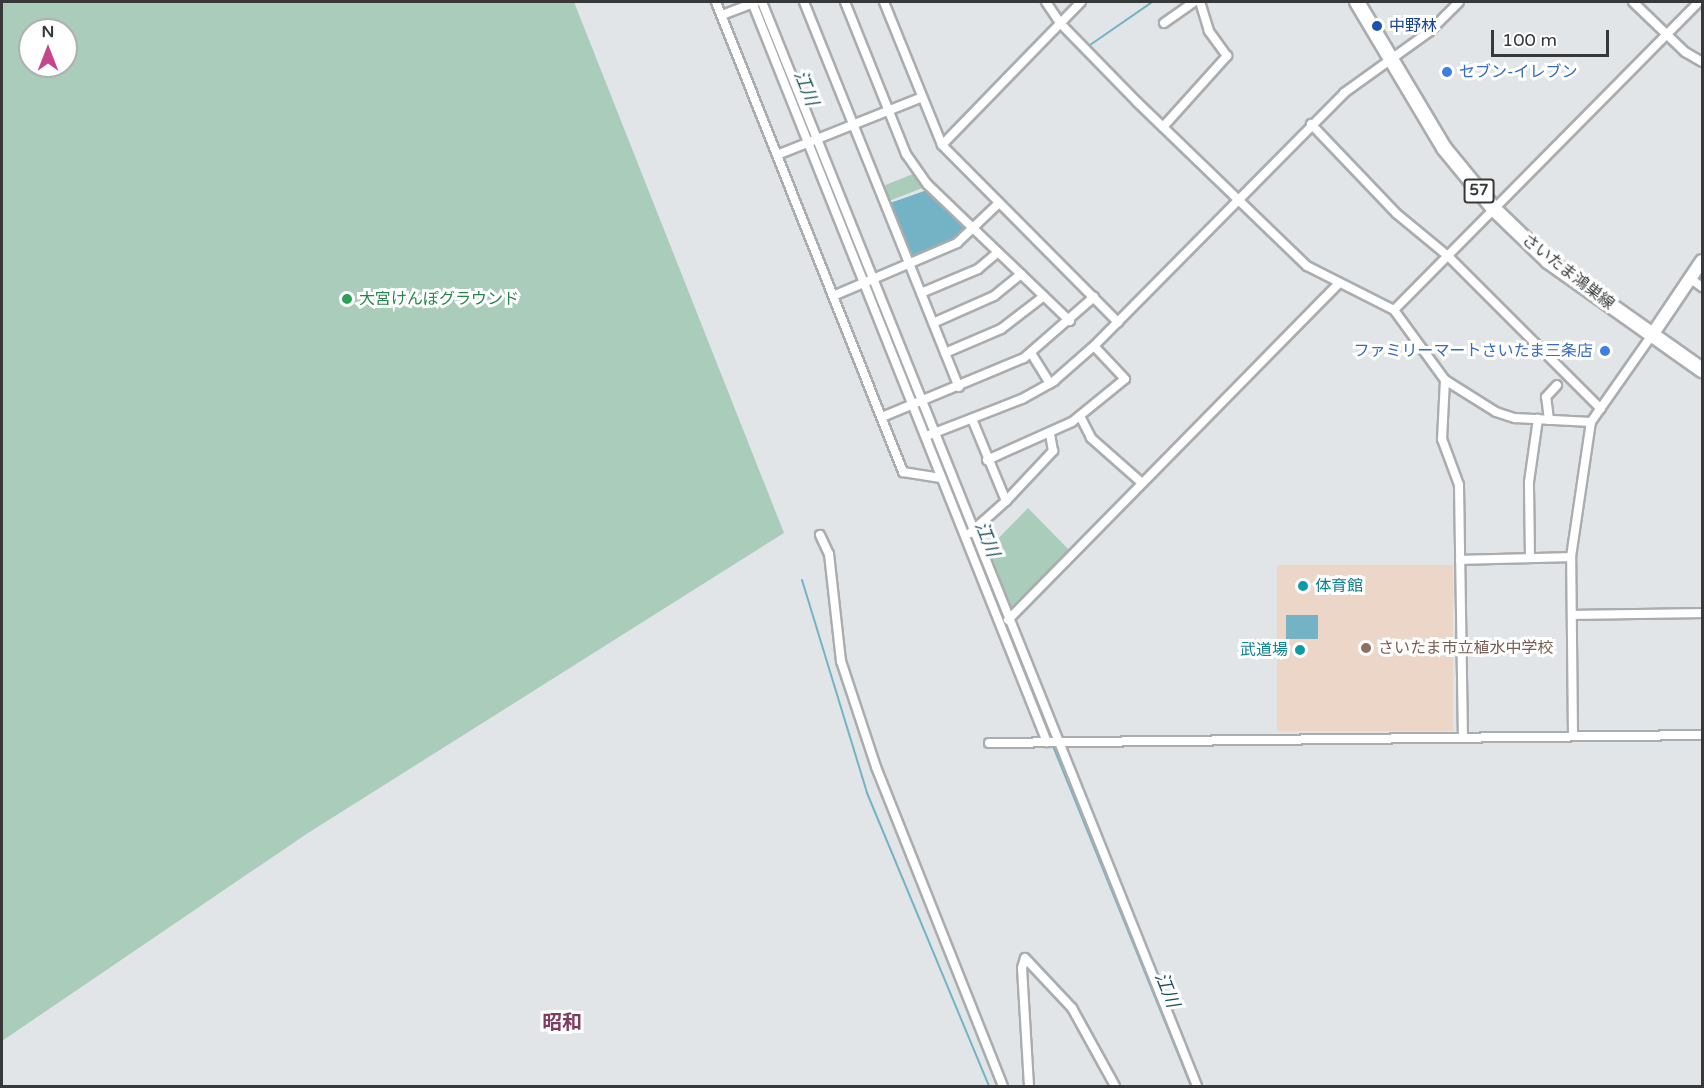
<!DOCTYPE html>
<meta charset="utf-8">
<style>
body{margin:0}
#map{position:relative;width:1704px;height:1088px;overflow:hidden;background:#e2e5e8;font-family:"Varela Round","Noto Sans JP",sans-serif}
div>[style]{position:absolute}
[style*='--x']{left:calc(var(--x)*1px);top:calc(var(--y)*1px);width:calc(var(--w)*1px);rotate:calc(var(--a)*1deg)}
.education>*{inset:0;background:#ebd6c8;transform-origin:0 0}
.green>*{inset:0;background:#aaccba}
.water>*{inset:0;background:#73b3c5;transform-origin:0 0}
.stream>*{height:2px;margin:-1px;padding:0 1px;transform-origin:1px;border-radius:1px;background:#73b3c5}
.roads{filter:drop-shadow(2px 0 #aaadb0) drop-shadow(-2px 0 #aaadb0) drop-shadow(0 2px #aaadb0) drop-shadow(0 -2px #aaadb0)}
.street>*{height:8px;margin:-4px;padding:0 4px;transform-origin:4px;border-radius:4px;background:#fff}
.secondary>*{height:12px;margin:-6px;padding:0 6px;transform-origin:6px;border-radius:6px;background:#fff}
.primary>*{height:14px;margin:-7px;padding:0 7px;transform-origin:7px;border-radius:7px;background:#fff}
.dots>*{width:16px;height:16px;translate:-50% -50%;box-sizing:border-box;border:3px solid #fff;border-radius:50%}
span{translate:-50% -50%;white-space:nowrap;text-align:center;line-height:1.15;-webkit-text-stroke:6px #fff;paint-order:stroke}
.shield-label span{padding:2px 4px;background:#fff;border:2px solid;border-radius:4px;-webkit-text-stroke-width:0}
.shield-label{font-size:15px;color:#373839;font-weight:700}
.transit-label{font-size:16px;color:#164399}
.left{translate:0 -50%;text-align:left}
.shop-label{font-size:16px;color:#366cbe}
.right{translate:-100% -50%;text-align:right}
.street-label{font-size:16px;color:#373839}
.leisure-label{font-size:16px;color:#27864d}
.culture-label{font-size:16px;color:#0d838f}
.education-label{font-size:16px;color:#785e54}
.water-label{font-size:18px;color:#1b505f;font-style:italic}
.quarter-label{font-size:20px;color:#7e3d60;font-weight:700}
.frame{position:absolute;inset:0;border:3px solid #373839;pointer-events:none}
.north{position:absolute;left:18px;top:18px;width:60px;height:60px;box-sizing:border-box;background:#fff;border:2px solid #afafb0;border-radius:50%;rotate:0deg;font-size:16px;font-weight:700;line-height:24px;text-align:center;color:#373839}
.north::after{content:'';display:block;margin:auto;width:21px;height:27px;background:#c6458f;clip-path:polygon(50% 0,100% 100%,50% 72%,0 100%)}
.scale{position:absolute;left:1491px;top:30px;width:118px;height:27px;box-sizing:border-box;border:3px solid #373839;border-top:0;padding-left:8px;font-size:18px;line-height:21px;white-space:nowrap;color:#373839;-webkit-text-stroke:4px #fff;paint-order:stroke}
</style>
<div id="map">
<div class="education">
<i style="left:1277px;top:565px;width:176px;height:166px"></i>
</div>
<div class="green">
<i style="clip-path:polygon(evenodd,2px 2px,574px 2px,784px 533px,308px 833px,2px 1041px,2px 2px,30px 30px,66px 30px,66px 66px,30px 66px,30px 30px)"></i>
<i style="clip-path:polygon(913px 174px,925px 187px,889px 201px,883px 186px)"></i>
<i style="clip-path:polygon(1028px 508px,1070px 551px,1010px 614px,986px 551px)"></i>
</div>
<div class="water">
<i style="clip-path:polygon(927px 190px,967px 228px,955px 239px,912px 256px,890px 203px)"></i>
<i style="left:1286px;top:615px;width:32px;height:24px"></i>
</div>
<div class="stream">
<i style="--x:767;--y:26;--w:121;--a:68.1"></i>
<i style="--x:1090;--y:45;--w:75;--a:-34.7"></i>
<i style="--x:814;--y:144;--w:144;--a:68.4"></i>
<i style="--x:869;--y:283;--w:126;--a:68.1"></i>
<i style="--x:918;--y:405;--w:136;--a:68"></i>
<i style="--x:971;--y:536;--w:219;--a:68.6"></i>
<i style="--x:802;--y:580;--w:223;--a:73"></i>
<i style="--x:867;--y:793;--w:317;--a:67.4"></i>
<i style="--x:1053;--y:746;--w:367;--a:67.9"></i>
</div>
<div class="roads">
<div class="street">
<i style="--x:716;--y:2;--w:506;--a:68.3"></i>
<i style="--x:903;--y:472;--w:38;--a:9"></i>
<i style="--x:752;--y:2;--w:797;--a:68.27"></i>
<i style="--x:762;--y:2;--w:1168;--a:68.13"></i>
<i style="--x:804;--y:2;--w:415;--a:68.1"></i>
<i style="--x:845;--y:2;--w:164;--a:68.1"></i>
<i style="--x:906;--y:154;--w:37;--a:55"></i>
<i style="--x:927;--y:184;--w:198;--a:43.8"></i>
<i style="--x:884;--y:2;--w:154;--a:67.9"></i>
<i style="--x:942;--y:145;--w:250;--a:45.2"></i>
<i style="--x:1046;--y:2;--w:25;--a:56"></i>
<i style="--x:1060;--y:23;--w:110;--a:45.7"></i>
<i style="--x:1137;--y:102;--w:236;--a:44"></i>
<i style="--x:1307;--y:266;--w:97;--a:26.8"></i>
<i style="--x:1394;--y:310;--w:87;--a:53.9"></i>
<i style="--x:1445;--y:380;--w:60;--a:32.1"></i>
<i style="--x:1496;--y:412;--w:20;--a:18"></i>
<i style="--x:1515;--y:418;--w:76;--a:3"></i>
<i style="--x:1633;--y:2;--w:72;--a:43.9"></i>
<i style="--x:1685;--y:52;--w:20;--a:30"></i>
<i style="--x:722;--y:15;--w:36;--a:-21"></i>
<i style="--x:1164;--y:23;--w:37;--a:-35"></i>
<i style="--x:1311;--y:124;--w:124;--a:46.3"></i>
<i style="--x:1397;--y:214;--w:66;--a:39.5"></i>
<i style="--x:1448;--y:256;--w:216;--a:45"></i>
<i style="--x:1163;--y:127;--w:96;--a:-48"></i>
<i style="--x:1227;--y:56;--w:31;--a:-126"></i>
<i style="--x:1209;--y:31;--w:30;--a:-107"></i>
<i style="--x:942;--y:145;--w:199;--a:-45.8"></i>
<i style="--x:777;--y:155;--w:154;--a:-21.7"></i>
<i style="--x:1691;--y:279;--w:14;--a:36"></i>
<i style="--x:921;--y:293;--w:62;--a:-22.8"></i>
<i style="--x:978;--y:269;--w:26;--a:-40"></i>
<i style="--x:833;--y:296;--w:135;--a:-23.1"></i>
<i style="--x:957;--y:243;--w:57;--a:-43.6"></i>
<i style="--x:1394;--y:310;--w:433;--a:-45.3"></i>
<i style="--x:933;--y:323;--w:67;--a:-23.9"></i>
<i style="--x:994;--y:296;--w:35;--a:-39"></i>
<i style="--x:945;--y:353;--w:61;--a:-23.2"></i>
<i style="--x:1001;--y:329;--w:54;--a:-37.5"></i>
<i style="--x:1031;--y:353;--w:36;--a:58"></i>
<i style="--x:1445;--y:380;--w:59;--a:92.9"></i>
<i style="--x:1442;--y:439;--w:49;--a:69.7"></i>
<i style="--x:1459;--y:485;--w:251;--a:89.1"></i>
<i style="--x:1080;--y:416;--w:25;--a:63"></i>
<i style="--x:1091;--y:438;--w:68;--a:41.4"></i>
<i style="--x:882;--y:417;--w:154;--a:-22.6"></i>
<i style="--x:1024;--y:358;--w:93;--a:-41.1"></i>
<i style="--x:1549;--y:420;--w:23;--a:-97"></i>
<i style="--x:1546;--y:397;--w:16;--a:-47"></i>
<i style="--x:929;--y:435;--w:100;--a:-21.2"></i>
<i style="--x:1022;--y:399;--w:37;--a:-29"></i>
<i style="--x:1054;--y:381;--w:53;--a:-41.2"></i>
<i style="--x:1094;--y:346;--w:356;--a:-45.3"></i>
<i style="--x:1344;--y:93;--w:105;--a:-35.7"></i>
<i style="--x:1429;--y:32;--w:42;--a:-45"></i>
<i style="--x:987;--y:460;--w:93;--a:-24.1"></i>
<i style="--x:1072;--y:422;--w:68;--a:-39.1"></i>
<i style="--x:1125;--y:379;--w:45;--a:-133.2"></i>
<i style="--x:1006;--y:501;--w:69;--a:-46.8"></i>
<i style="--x:1053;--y:451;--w:17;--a:-100"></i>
<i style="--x:970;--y:533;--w:48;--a:-41.6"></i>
<i style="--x:1006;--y:501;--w:89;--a:-112.5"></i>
<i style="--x:820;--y:535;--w:21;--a:65"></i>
<i style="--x:829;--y:554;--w:108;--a:83.6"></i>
<i style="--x:841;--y:661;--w:112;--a:71.7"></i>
<i style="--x:876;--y:767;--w:343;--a:68.3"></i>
<i style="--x:1530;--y:558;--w:76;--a:-90.8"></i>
<i style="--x:1529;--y:482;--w:64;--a:-81.9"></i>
<i style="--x:1460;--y:560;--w:111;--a:-1.5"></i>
<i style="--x:1572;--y:615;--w:130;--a:-0.9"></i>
<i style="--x:1008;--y:620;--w:472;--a:-45.5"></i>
<i style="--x:1573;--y:734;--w:177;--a:-90.6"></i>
<i style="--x:1571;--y:557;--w:136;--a:-81.6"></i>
<i style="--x:1591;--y:422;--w:106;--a:-55"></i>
<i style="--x:989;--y:743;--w:713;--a:-0.64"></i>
<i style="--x:1029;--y:1086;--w:118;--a:-93.4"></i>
<i style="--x:1022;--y:968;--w:10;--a:-73"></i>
<i style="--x:1025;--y:958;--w:69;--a:46.8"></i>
<i style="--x:1072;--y:1008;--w:89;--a:61.1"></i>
</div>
<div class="secondary">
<i style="--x:1652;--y:335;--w:89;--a:-56"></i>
</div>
<div class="primary">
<i style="--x:1357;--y:2;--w:170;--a:59.2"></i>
<i style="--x:1444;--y:148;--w:80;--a:50.6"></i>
<i style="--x:1495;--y:210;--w:74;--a:43.9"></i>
<i style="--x:1548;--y:261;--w:189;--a:35.3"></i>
</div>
</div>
<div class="dots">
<i style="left:1377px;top:26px;background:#1a4fb4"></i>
<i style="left:1447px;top:72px;background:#3f7fe0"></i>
<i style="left:347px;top:299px;background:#2e9e5b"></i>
<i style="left:1605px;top:351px;background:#3f7fe0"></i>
<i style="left:1303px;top:586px;background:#0f9aa8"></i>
<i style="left:1366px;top:648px;background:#8d6e63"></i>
<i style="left:1300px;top:650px;background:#0f9aa8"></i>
</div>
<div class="shield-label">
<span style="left:1479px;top:191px">57</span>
</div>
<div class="transit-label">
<span class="left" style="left:1389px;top:26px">中野林</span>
</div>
<div class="shop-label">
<span class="left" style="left:1459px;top:72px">セブン-イレブン</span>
<span class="right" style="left:1593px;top:351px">ファミリーマートさいたま三条店</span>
</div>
<div class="street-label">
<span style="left:1568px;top:272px;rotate:38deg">さいたま鴻巣線</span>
</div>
<div class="leisure-label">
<span class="left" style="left:359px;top:299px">大宮けんぽグラウンド</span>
</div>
<div class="culture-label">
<span class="left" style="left:1315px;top:586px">体育館</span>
<span class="right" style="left:1288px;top:650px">武道場</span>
</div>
<div class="education-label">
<span class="left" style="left:1378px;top:648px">さいたま市立植水中学校</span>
</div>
<div class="water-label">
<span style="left:806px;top:88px;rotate:68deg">江川</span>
<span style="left:987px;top:539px;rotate:68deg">江川</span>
<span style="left:1167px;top:990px;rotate:68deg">江川</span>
</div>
<div class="quarter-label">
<span style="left:562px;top:1023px">昭和</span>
</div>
<div class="frame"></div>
<div class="north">N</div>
<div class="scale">100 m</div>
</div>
